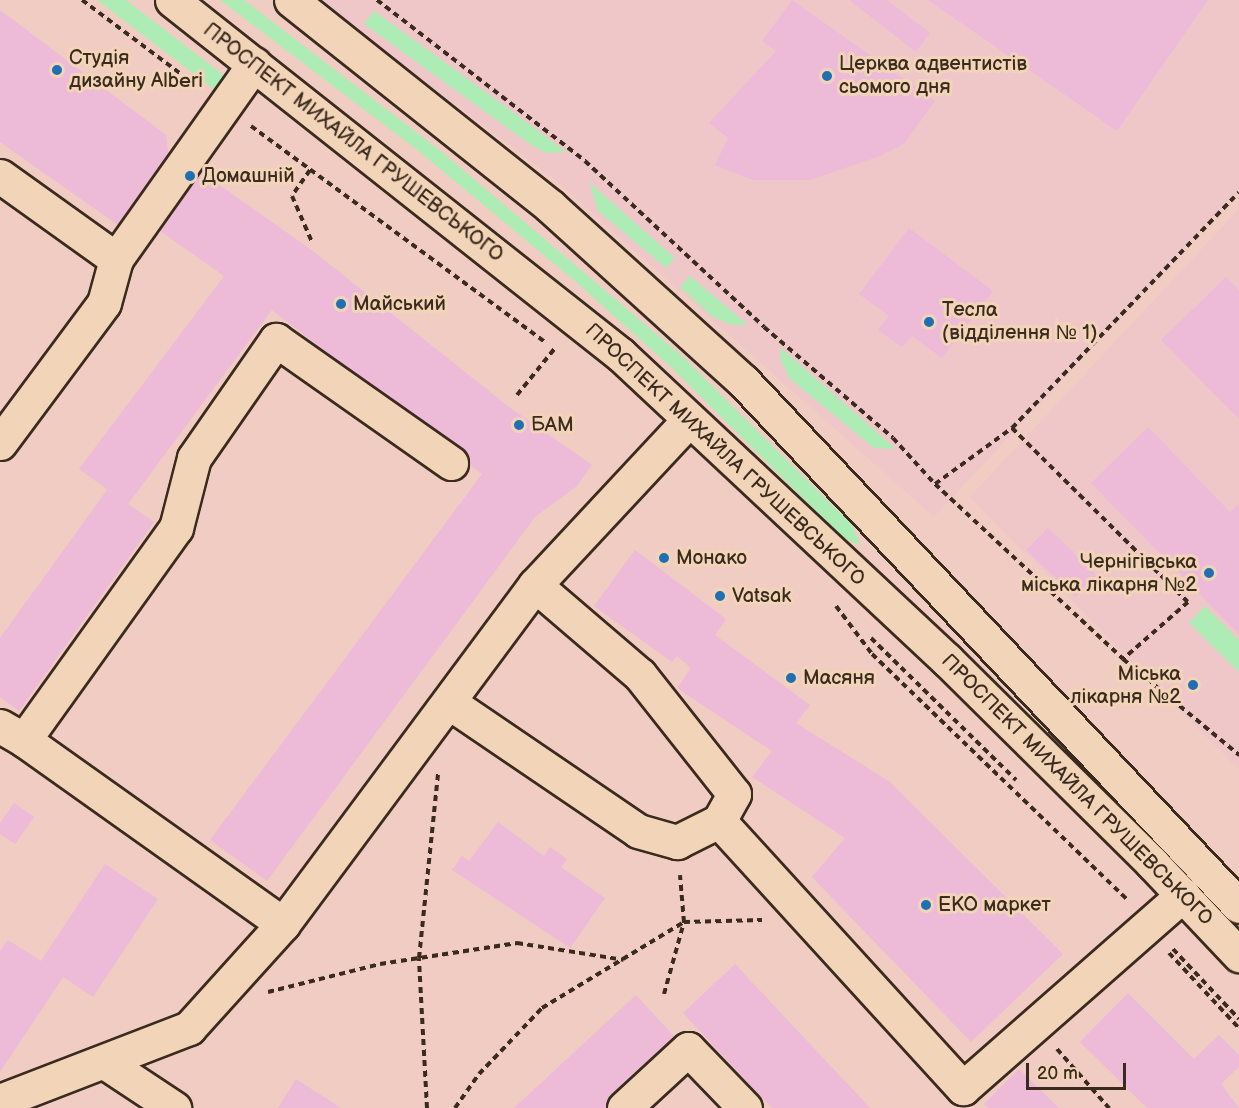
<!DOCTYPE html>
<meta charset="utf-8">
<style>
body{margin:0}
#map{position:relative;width:1239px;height:1108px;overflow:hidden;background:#f0ccc2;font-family:"Balsamiq Sans",sans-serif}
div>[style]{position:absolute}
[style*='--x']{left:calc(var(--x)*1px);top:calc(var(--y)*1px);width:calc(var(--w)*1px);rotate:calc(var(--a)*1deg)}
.built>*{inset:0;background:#efc7c9}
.green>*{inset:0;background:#adedb5}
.building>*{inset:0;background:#edbad8;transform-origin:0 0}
.path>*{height:4px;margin-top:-2px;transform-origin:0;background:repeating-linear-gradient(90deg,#3b2a1e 0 6px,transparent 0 10.5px)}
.roads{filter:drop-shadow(2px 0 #3b2a1e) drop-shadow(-2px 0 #3b2a1e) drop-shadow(0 2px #3b2a1e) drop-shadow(0 -2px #3b2a1e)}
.minor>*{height:33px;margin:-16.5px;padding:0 16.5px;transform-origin:16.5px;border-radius:16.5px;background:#f2d4b8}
.major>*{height:33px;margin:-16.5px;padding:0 16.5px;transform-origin:16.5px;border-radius:16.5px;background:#f2d4b8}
.dots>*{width:16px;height:16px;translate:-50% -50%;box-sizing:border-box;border:3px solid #f2d4b8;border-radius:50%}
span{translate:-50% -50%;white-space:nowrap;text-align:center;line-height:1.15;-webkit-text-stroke:6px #f2d4b8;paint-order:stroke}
.poi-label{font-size:20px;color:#3b2a1e}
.left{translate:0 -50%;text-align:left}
.right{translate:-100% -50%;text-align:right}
.street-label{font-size:20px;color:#3b2a1e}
.scale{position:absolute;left:1026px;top:1063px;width:100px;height:27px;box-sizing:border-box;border:3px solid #3b2a1e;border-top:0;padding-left:8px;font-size:18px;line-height:21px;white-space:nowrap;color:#3b2a1e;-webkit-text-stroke:4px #f2d4b8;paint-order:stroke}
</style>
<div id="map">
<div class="built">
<i style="clip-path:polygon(317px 0,1239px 0,1239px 191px,934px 517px,553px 178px)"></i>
<i style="clip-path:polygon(1239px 209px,1239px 770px,970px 497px)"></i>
</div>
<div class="green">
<i style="clip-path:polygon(97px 0,126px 0,222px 74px,229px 82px,227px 99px)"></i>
<i style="clip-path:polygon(220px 0,244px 0,442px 152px,681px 355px,853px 526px,861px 546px,843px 538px,672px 368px,575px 281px,416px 149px)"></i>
<i style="clip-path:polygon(374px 11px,509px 109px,566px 152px,546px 153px,531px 145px,364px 24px)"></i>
<i style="clip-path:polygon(589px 182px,675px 258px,666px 268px,598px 211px)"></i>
<i style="clip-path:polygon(690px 276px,748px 325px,732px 325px,713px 317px,680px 287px)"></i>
<i style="clip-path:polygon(781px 348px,896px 449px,874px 448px,789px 378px,780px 358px)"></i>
<i style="clip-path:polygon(1205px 606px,1239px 640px,1239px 672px,1189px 623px)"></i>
</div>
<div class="building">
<i style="clip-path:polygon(792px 0,935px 101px,904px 144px,880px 156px,810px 180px,753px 180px,715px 165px,728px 138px,709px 123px,776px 51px,762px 41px)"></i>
<i style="clip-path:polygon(849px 0,887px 0,930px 33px,916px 52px)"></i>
<i style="clip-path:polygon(928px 0,1208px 0,1117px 131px)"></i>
<i style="clip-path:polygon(0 10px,166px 135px,170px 167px,125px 230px,0 142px)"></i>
<i style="clip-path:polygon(191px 165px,313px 251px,509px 407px,592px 465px,577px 486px,535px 517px,267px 881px,210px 840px,482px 474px,272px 310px,128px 504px,154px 522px,19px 711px,0 697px,0 638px,107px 490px,114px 494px,79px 469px,224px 276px,149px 223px)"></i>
<i style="clip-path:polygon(909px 228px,993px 291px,942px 358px,912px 336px,902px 347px,878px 330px,889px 316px,859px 294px)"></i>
<i style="clip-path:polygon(1226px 277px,1239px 290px,1239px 419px,1161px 340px)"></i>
<i style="clip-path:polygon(1148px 427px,1230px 512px,1239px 503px,1239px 634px,1091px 483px)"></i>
<i style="left:1048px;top:528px;width:68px;height:31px;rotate:44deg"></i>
<i style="clip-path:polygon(635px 550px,726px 619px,715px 635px,810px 705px,796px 723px,890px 782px,1063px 954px,971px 1042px,812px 877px,845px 838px,752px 777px,772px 751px,677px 688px,691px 668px,677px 656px,672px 662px,594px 606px)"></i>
<i style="clip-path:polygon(14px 803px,34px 817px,15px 844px,0 834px,0 823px)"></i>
<i style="clip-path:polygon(498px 822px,544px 856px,550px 847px,567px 859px,561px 867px,605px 898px,570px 948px,452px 870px,462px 856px,469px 861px)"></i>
<i style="clip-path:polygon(105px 864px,158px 899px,93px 997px,63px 977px,0 1072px,0 951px,8px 940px,41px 961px)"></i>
<i style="clip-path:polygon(735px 964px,870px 1108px,772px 1108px,683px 1013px)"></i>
<i style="clip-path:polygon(1128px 993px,1194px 1059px,1219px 1035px,1239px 1055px,1239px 1067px,1221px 1084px,1239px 1108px,1147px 1108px,1080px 1042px)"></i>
<i style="clip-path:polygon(636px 995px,681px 1044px,613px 1108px,514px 1108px)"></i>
<i style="clip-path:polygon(1019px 1069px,1059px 1108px,989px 1108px,984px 1104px)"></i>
<i style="clip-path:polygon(296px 1079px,341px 1108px,278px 1108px)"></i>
</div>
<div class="path">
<i style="--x:82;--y:0;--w:144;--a:36.8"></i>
<i style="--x:377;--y:0;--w:263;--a:37.7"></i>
<i style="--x:585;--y:161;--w:244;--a:42.8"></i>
<i style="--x:764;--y:327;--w:170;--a:40.7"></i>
<i style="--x:893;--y:438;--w:62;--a:47.6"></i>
<i style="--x:935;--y:484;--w:257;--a:42.9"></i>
<i style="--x:1123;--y:659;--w:151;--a:39.6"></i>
<i style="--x:251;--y:126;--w:365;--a:36.3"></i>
<i style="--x:310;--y:170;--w:32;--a:125"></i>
<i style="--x:292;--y:196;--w:50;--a:66.5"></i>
<i style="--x:517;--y:395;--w:60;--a:-51"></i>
<i style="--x:1012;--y:428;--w:247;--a:44.7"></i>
<i style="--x:1188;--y:602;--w:86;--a:138.8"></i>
<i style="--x:935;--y:484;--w:95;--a:-36"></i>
<i style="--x:1012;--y:428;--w:327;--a:-46.1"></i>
<i style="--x:836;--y:606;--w:60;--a:53.1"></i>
<i style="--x:872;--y:654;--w:355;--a:43.9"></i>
<i style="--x:871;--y:638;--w:203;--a:44.4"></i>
<i style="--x:1173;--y:949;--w:96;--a:46.7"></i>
<i style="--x:1169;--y:953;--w:103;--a:47"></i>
<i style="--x:268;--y:992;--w:115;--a:-14"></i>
<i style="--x:380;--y:964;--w:139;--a:-8.7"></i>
<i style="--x:517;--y:943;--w:108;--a:9"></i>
<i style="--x:664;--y:994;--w:75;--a:-74.5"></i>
<i style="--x:684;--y:922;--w:47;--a:-94.9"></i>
<i style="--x:1057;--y:1049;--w:79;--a:48.6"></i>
<i style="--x:427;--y:1108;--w:150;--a:-93.1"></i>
<i style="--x:419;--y:958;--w:185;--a:-84.1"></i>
<i style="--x:455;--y:1108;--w:42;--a:-54.8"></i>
<i style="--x:479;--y:1074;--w:91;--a:-46.3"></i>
<i style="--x:542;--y:1008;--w:166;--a:-31.2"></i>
<i style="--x:684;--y:922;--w:78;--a:-1.5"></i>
</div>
<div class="roads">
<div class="minor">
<i style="--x:0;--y:176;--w:143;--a:35.6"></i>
<i style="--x:0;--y:443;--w:174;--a:-53.4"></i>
<i style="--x:104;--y:303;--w:46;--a:-74.7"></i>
<i style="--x:116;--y:259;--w:239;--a:-54.7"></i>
<i style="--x:450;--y:703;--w:227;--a:34.2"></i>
<i style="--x:638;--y:831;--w:41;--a:15.8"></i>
<i style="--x:677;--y:842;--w:47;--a:-26.6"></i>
<i style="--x:719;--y:821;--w:31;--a:-61"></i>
<i style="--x:734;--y:794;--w:152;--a:-128.3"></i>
<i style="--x:640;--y:675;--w:138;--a:-139.4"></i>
<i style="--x:0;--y:726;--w:28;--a:30"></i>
<i style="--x:719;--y:821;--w:362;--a:47.6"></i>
<i style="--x:963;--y:1088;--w:293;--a:-41.3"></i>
<i style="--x:283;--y:924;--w:318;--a:-144.6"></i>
<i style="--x:24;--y:740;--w:261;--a:-54.4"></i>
<i style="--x:176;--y:528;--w:72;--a:-75.6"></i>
<i style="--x:194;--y:458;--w:144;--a:-55.2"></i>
<i style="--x:276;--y:340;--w:214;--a:35.1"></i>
<i style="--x:106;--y:1063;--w:82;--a:33.5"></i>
<i style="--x:0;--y:1101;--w:203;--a:-21.1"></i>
<i style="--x:189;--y:1028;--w:140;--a:-47.9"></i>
<i style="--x:283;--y:924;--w:422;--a:-53.4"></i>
<i style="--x:535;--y:585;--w:224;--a:-47"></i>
<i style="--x:624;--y:1108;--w:87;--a:-42.7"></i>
<i style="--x:688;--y:1049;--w:82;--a:46"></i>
</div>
<div class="major">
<i style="--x:172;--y:0;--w:572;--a:38.33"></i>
<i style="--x:621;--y:355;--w:446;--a:43.1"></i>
<i style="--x:947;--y:660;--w:289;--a:44.7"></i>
<i style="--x:1152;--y:863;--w:127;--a:46.6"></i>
<i style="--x:291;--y:0;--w:332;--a:38.5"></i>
<i style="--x:551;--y:207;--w:259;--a:42.2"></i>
<i style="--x:743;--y:381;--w:722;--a:46.63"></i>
</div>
</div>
<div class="dots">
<i style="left:57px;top:70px;background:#1f6fb2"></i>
<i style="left:827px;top:76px;background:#1f6fb2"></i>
<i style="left:190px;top:176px;background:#1f6fb2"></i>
<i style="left:341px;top:304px;background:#1f6fb2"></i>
<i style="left:929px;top:322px;background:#1f6fb2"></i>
<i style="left:519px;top:425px;background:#1f6fb2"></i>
<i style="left:664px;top:558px;background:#1f6fb2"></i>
<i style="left:1209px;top:573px;background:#1f6fb2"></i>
<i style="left:720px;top:596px;background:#1f6fb2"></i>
<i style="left:791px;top:678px;background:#1f6fb2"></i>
<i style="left:1193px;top:685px;background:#1f6fb2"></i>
<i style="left:926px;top:905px;background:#1f6fb2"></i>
</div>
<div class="poi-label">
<span class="left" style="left:69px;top:70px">Студія<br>дизайну Alberi</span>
<span class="left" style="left:839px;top:76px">Церква адвентистів<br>сьомого дня</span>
<span class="left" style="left:202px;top:176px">Домашній</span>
<span class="left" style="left:353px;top:304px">Майський</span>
<span class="left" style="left:942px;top:322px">Тесла<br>(відділення № 1)</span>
<span class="left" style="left:531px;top:425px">БАМ</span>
<span class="left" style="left:676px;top:558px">Монако</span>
<span class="right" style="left:1197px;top:574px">Чернігівська<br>міська лікарня №2</span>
<span class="left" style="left:732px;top:596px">Vatsak</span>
<span class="right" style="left:1181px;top:686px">Міська<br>лікарня №2</span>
<span class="left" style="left:803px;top:678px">Масяня</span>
<span class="left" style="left:938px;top:905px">ЕКО маркет</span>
</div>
<div class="street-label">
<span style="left:353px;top:143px;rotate:38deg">ПРОСПЕКТ МИХАЙЛА ГРУШЕВСЬКОГО</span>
<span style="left:725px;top:455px;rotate:43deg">ПРОСПЕКТ МИХАЙЛА ГРУШЕВСЬКОГО</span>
<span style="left:1077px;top:790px;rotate:45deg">ПРОСПЕКТ МИХАЙЛА ГРУШЕВСЬКОГО</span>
</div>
<div class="scale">20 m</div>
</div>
